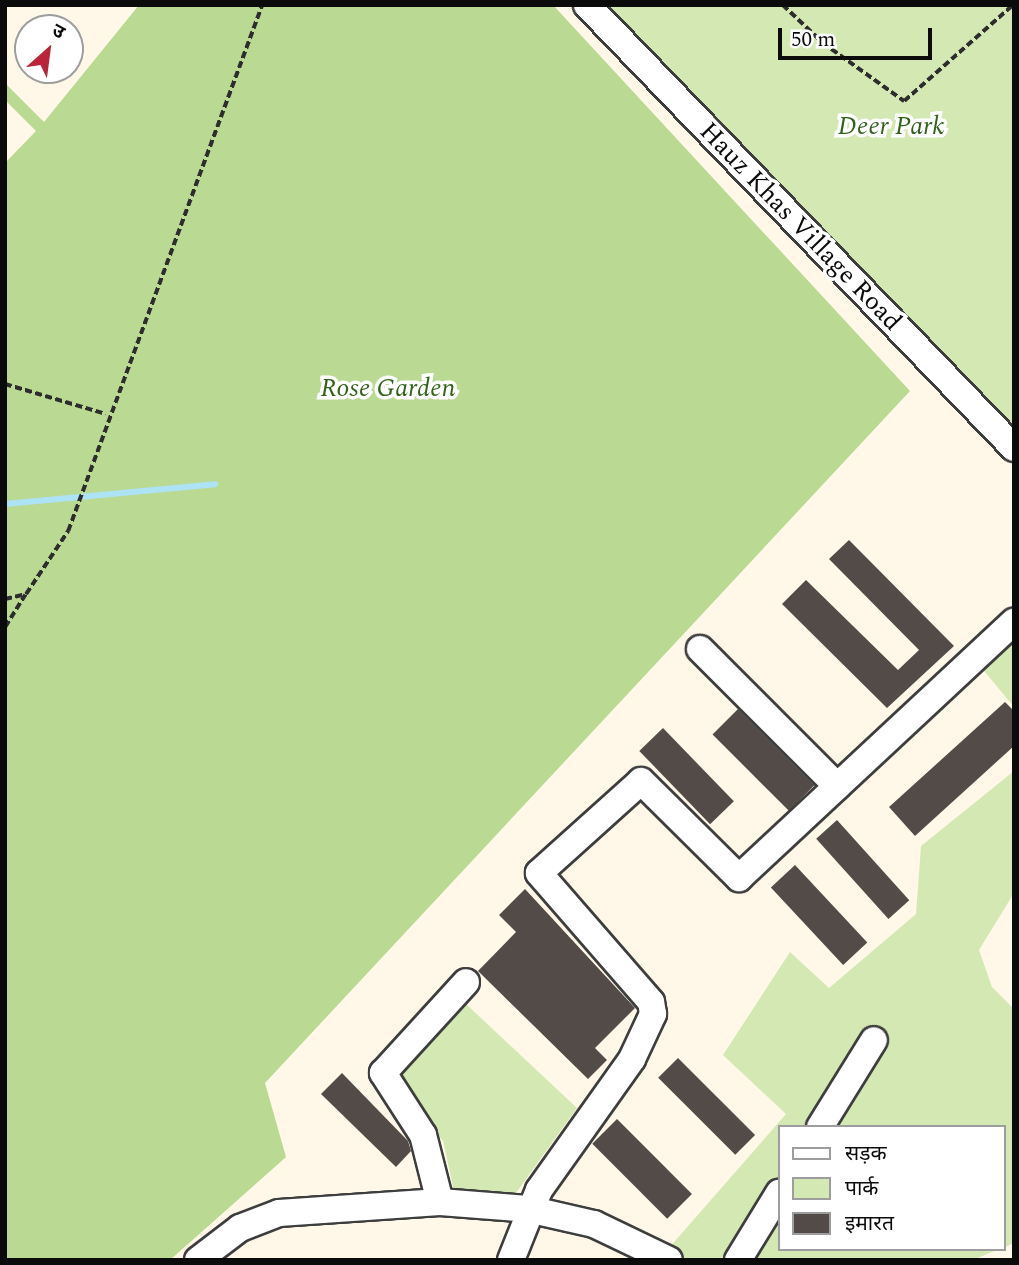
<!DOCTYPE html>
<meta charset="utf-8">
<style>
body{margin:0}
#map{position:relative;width:1019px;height:1265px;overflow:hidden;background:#fff8e9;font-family:Spectral,"Noto Sans Devanagari",serif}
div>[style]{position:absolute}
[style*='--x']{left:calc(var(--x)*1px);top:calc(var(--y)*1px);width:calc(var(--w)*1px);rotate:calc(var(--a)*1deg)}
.green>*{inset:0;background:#d4e8b3}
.forest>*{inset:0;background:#bad992}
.stream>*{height:6px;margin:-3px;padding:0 3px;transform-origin:3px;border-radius:3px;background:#aee3f6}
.building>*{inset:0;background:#534b47;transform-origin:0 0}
.path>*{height:3.5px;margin-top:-1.75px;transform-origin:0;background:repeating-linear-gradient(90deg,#2d2d2d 0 7px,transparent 0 10.5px)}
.roads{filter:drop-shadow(2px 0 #3e3e3e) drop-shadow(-2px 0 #3e3e3e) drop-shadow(0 2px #3e3e3e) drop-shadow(0 -2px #3e3e3e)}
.minor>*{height:26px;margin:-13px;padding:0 13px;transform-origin:13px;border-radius:13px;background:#fff}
span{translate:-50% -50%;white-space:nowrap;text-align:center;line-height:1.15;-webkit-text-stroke:7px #fff;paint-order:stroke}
.park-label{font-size:26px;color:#32621c;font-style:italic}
.street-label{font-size:26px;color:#0b0b0b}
.frame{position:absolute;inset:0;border:7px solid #0b0b0b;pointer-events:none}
.legend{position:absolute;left:778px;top:1125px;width:228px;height:126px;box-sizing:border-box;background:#fff;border:2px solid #9d9d9d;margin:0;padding:9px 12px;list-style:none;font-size:21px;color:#0b0b0b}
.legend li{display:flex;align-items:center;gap:14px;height:35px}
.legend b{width:35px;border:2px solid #9d9d9d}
.north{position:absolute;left:14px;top:14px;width:70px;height:70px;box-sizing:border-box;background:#fff;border:2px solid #9d9d9d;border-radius:50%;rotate:28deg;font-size:19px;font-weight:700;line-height:28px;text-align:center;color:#0b0b0b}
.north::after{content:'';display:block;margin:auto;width:24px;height:32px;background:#bb233a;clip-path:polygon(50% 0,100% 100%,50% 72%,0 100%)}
.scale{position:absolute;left:778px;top:28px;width:154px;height:32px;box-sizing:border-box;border:4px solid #0b0b0b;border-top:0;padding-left:9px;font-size:21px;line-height:24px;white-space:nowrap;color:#0b0b0b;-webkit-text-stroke:5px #fff;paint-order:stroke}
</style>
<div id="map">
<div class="green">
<i style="clip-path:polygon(605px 5px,1014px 5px,1014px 433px)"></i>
<i style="clip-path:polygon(1014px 638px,1014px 707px,980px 666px)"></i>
<i style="clip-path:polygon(1014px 771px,1014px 893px,979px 950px,992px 987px,1014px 1009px,1014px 1243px,1003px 1248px,1003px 1127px,779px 1127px,779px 1249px,999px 1249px,973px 1260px,685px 1260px,668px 1249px,786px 1114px,723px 1055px,790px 952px,829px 988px,916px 914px,921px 846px)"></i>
<i style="clip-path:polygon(449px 988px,577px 1108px,516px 1193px,455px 1195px,443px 1141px,379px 1069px)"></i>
</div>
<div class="forest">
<i style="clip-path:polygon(139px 5px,553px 5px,910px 391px,265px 1083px,286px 1157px,170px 1260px,5px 1260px,5px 163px,36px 131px,5px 100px,5px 83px,44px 122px)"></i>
</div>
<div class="stream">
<i style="--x:5;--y:504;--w:211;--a:-5.4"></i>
</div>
<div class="building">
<i style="clip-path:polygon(849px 540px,954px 646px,887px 708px,782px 604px,806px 580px,898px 670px,919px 650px,829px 559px)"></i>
<i style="clip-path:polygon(1005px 702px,1014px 711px,1014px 746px,915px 836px,889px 807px)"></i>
<i style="left:738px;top:709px;width:108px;height:36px;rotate:45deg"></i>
<i style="left:663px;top:728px;width:102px;height:33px;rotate:46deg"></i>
<i style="left:837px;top:820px;width:108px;height:28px;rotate:48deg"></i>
<i style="left:795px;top:865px;width:106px;height:33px;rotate:47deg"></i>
<i style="clip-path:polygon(525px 889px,635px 1008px,595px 1048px,607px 1060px,588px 1079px,478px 971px,516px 932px,499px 915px)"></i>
<i style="left:678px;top:1058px;width:109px;height:28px;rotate:45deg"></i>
<i style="clip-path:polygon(342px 1073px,408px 1141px,411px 1151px,396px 1167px,321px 1094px)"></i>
<i style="left:617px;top:1119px;width:106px;height:35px;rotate:45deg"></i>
</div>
<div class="path">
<i style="--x:783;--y:5;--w:55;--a:43.5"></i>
<i style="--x:823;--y:43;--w:100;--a:35.6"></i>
<i style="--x:904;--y:101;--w:145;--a:-41.4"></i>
<i style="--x:5;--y:384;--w:105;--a:16.5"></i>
<i style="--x:5;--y:599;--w:22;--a:-13"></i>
<i style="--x:26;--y:594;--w:76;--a:-56.3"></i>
<i style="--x:68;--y:531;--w:561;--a:-69.75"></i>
<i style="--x:5;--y:627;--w:38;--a:-58"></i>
</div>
<div class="roads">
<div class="minor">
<i style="--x:587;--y:5;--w:615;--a:46.05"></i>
<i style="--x:700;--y:649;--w:194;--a:45"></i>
<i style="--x:820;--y:1127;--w:102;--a:-58.2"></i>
<i style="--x:440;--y:1202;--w:69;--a:-104.2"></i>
<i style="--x:423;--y:1135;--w:74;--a:-122.8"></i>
<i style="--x:383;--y:1073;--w:123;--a:-47.6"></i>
<i style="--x:198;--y:1260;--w:53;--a:-37.3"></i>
<i style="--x:240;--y:1228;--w:42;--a:-21"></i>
<i style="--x:279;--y:1213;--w:161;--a:-3.9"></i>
<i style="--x:440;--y:1202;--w:88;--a:4.5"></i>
<i style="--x:528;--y:1209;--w:68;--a:12.8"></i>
<i style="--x:594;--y:1224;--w:83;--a:25.6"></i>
<i style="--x:511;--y:1260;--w:75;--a:-68.2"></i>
<i style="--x:539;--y:1190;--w:161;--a:-54.6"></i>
<i style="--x:632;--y:1059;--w:50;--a:-65"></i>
<i style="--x:653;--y:1014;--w:12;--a:-99"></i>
<i style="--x:651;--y:1002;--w:171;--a:-131"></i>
<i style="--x:539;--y:873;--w:137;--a:-42"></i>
<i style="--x:641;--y:781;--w:138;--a:44.7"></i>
<i style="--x:739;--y:878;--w:376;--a:-43"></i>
<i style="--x:738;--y:1260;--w:79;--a:-58.5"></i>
</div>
</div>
<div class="park-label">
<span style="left:891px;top:127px">Deer Park</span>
<span style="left:388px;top:389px">Rose Garden</span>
</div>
<div class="street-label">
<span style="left:800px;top:227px;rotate:46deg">Hauz Khas Village Road</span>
</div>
<div class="frame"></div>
<ul class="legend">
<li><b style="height:9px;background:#fff"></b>सड़क</li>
<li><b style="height:19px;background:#d4e8b3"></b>पार्क</li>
<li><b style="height:19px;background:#534b47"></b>इमारत</li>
</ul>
<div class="north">उ</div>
<div class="scale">50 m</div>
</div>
